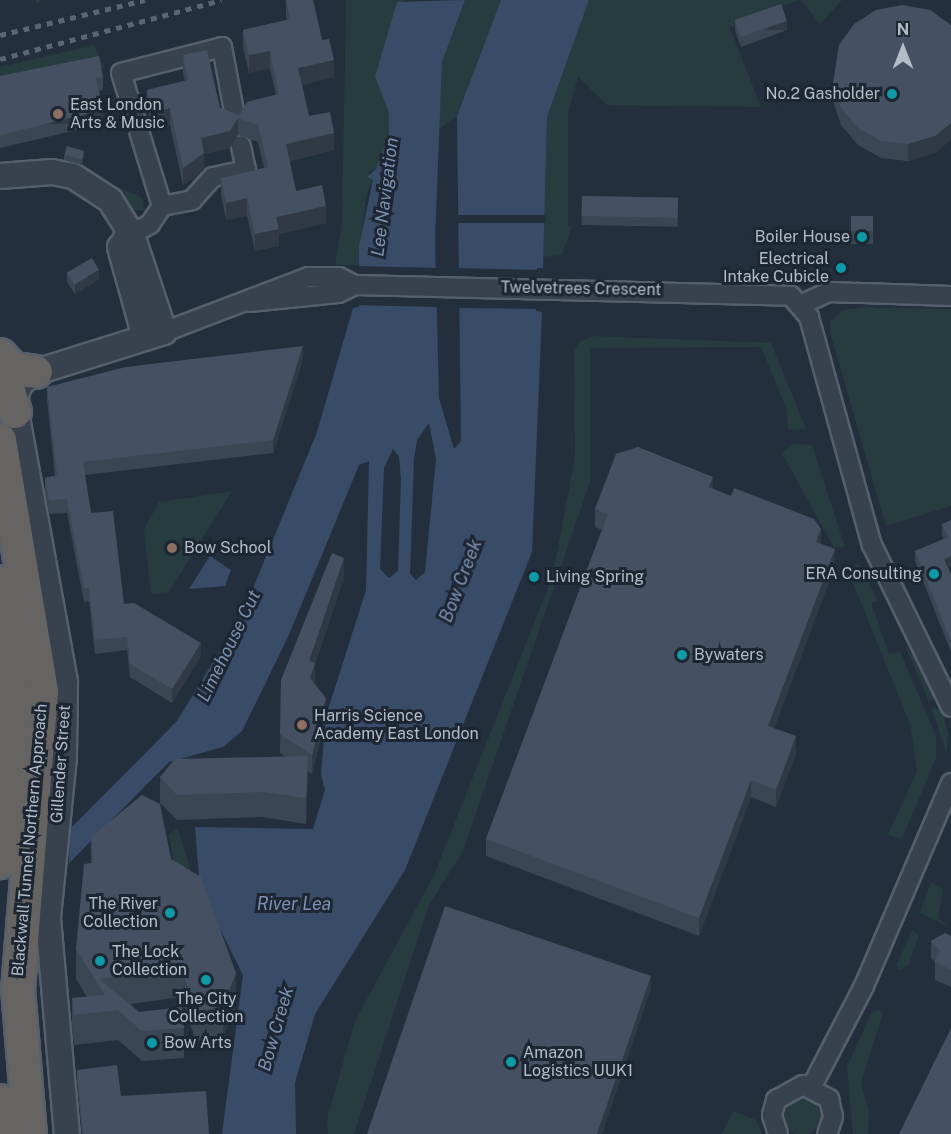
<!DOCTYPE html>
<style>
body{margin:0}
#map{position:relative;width:951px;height:1134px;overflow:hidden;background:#242f3e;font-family:"Public Sans",sans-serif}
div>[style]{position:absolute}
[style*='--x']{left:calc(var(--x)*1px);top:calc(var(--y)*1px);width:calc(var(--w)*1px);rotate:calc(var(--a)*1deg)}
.green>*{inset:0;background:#263c3f}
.round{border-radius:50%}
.water>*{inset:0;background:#394c67}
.pier>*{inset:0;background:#242f3e;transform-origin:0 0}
.roads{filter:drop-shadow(2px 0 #565f6c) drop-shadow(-2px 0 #565f6c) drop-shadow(0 2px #565f6c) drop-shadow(0 -2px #565f6c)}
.minor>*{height:18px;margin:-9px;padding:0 9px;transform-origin:9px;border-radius:9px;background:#38414e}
.tertiary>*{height:24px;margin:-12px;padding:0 12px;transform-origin:12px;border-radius:12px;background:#38414e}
.trunk>*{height:32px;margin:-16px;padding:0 16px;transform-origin:16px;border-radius:16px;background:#656462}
.rail>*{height:4.5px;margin-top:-2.25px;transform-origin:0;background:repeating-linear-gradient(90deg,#5a6575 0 6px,transparent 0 12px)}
.wall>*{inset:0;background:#3b4654;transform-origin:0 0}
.shaded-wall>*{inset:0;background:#303945;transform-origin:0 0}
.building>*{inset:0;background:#455162;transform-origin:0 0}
.dots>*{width:16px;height:16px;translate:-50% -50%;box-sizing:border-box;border:3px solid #1d2633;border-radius:50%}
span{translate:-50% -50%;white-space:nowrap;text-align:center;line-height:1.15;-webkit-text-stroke:6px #1d2633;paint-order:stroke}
.poi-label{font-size:16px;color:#b4bcc9}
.right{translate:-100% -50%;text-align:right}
.left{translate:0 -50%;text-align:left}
.street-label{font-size:16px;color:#b4bcc9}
.water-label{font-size:18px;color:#7c92b1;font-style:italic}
.north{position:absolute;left:873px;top:18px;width:60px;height:60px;-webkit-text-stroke:4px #1d2633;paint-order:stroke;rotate:0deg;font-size:16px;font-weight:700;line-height:24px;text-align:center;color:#b4bcc9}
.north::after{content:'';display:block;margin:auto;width:21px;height:27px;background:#b4bcc9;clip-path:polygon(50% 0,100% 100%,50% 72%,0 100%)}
</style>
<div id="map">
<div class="green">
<i style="clip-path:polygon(346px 0,405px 0,375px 77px,389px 113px,389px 135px,376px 169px,368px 172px,373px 180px,366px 195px,360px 265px,335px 265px,342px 222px)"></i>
<i style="clip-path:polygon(465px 0,501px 0,457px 116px,439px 129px,442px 62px)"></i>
<i style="clip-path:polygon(589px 0,797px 0,730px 28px,761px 107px,607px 105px,578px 77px,568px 113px,568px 225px,572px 226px,562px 255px,543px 257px,547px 117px)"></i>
<i style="clip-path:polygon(801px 0,842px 0,820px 24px)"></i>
<i style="clip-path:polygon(94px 45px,105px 68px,0 88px,0 67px)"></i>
<i style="clip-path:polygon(82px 165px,101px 180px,143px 198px,144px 210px,131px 210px,113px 190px,80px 170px)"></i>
<i style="clip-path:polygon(864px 307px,951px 309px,951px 506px,886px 526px,830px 332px,831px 321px,843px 310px)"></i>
<i style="clip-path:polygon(595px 336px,771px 343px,806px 429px,788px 430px,787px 410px,761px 347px,590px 348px,590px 482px,463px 851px,429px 905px,354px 1134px,328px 1134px,327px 1119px,355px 1021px,434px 875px,552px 578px,575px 458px,574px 351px,581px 341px)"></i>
<i style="clip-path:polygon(794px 444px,812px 445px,845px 547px,834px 548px,782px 453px)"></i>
<i style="clip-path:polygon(232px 491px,169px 592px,151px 594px,144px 529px,159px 502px)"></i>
<i style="clip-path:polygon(858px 563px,878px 601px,871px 603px,889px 654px,900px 651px,936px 736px,936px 758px,902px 839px,888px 835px,917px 771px,910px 724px,849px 573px)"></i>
<i style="clip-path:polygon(904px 643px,930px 680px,938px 697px,929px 702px)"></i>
<i style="clip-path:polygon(942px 708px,948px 735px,947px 756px,932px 709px)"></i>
<i style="clip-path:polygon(178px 828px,191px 872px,176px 874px,169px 835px)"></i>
<i style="clip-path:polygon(931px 882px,943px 889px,938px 918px,951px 928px,920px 913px)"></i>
<i style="clip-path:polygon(912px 931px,919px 934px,909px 964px,901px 970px,896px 966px)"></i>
<i style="clip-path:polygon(878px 1010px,883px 1013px,861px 1083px,869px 1112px,868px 1134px,853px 1134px,847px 1067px,871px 1013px)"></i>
<i class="round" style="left:783px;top:1097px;width:38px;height:38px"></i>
<i style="clip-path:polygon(734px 1111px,756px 1120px,762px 1134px,721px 1134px)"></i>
</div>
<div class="water">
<i style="clip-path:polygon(evenodd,465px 0,442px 62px,435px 239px,439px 398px,454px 449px,461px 441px,457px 116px,501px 0,589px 0,547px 117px,543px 268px,537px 268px,536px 311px,542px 312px,532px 552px,405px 870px,315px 1014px,295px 1083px,296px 1134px,222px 1134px,243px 975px,200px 889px,195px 827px,313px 829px,325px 790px,321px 774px,326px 716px,366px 590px,369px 461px,359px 465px,288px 637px,242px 731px,223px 747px,169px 762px,0 933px,0 900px,177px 721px,243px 613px,317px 432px,353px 308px,359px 307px,359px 247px,373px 180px,367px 177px,376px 169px,389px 135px,389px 113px,375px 77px,397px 2px,465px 0,429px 423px,436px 459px,425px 572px,416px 580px,410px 574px,414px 459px,417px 440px,429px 423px,465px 0,393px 449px,399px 457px,401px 479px,398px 571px,389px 578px,380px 569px,384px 468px,393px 449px)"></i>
<i style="clip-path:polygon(210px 556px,231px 570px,225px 586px,189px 589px)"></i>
</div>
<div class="pier">
<i style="left:455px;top:215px;width:91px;height:8px"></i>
<i style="clip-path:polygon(357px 266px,438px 268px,438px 307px,351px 305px,356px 305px)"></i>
<i style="clip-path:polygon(456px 268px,544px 270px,540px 271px,544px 309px,456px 308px)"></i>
<i style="clip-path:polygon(70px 828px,69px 866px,0 936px,0 896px)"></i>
</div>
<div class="roads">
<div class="minor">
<i style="--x:162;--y:206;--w:139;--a:-107.1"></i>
<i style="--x:121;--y:73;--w:104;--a:-14.4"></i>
<i style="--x:222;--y:47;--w:76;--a:79.4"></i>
<i style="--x:122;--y:239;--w:32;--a:-28"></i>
<i style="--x:150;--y:224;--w:22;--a:-56"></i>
<i style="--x:162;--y:206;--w:31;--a:-11"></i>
<i style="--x:192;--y:200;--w:31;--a:-48"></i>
<i style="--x:213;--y:177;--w:34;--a:-12"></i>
<i style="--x:246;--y:170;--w:25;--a:-102"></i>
<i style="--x:250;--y:302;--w:88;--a:-5.8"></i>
<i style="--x:338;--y:293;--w:19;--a:-25"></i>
<i style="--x:802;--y:304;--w:30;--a:-24"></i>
<i style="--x:829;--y:292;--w:122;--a:1.9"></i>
<i style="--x:164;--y:332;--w:154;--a:-20.9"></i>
<i style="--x:308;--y:277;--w:31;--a:0"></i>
<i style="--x:339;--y:277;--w:18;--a:27"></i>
<i style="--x:355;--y:285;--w:436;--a:1.4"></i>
<i style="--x:791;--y:296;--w:28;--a:49"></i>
<i style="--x:809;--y:317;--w:237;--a:74.6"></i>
<i style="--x:872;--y:545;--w:180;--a:64"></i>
<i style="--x:812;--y:1086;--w:113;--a:-62.5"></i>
<i style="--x:864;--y:986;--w:221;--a:-66.8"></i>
<i style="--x:778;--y:1134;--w:20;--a:-108"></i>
<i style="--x:772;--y:1115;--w:16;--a:-75"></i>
<i style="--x:776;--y:1100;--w:31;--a:-29"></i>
<i style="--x:803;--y:1085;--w:30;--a:28"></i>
<i style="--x:829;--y:1099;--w:18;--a:77"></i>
<i style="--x:833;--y:1117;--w:18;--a:109"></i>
</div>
<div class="tertiary">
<i style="--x:0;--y:176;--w:52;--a:-4.4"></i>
<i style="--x:52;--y:172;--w:21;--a:11"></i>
<i style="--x:73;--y:176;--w:44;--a:33"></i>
<i style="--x:110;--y:200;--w:41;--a:57.8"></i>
<i style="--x:132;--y:235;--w:102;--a:71.7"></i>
<i style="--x:164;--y:332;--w:134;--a:162.6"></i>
<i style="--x:36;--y:372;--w:19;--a:145"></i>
<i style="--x:20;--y:383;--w:19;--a:108"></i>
<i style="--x:14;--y:401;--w:286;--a:79.7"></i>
<i style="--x:65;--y:682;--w:75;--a:90.8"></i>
<i style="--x:64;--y:757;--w:162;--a:95.7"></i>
<i style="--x:48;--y:918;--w:217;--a:85"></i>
<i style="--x:120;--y:247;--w:93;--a:74.5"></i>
</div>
<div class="trunk">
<i style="--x:0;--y:355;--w:19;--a:47"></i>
<i style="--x:13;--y:369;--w:23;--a:7"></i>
<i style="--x:0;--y:359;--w:55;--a:74.2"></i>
<i style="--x:0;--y:440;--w:255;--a:80.5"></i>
<i style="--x:42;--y:692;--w:298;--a:94.6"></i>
<i style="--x:18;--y:989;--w:145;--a:85.3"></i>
<i style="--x:0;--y:582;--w:145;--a:84.4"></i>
<i style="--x:14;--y:726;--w:137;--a:95.9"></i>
<i style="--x:0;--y:1101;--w:33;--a:87"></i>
</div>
</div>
<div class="rail">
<i style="--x:0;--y:35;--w:149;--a:-13.6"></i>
<i style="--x:0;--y:59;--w:229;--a:-14.9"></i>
</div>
<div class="wall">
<i style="clip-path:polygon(286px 0,313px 0,322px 40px,334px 77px,302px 85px,309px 116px,334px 150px,289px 161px,296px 191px,326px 223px,279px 234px,279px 246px,255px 251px,247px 216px,226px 220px,221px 195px,221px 178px,264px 168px,258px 142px,238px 135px,230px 148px,204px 154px,204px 170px,183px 185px,170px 125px,152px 129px,147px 107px,147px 90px,185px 81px,183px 73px,183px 55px,220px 108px,239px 115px,276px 95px,270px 68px,249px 73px,243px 47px,243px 30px,287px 20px,286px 15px)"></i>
<i style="clip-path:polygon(735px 21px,787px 30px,741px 47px,735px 30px)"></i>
<i style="clip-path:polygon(0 76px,103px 77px,103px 90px,99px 91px,103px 124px,0 148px)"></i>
<i style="clip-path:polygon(833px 83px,935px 153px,908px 161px,881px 158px,858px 145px,841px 125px,833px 101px)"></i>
<i style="clip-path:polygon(64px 155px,84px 155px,82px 165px,64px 160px)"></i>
<i style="left:582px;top:196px;width:96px;height:29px;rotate:1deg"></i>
<i style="left:851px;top:216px;width:22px;height:28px"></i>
<i style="clip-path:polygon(67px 273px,99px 279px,75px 294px,67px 282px)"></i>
<i style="clip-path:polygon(303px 360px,273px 453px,85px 475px,91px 513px,124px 604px,201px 656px,172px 703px,130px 677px,127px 650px,95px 654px,89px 601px,84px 602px,67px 513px,49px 514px,45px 492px,45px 478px,55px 476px,47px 400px,47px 387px)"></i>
<i style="clip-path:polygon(713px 489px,821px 544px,835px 566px,774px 728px,796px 754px,776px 807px,751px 797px,699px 936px,486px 856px,486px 839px,602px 530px,595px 527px,595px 509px)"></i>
<i style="clip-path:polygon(951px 520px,948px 567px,951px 575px,951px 652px,915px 561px,915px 551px,944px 539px,942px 534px,942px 524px)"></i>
<i style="clip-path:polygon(344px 577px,315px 664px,314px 684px,326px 716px,312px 774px,308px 771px,306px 824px,263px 817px,177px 820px,160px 803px,160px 777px,286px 757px,280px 753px,281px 680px)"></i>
<i style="clip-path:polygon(91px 837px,171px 859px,236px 1003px,223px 1037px,196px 1041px,181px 997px,130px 1004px,139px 1012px,184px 1028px,184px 1058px,142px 1061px,118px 1040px,74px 1045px,72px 1028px,72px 998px,87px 997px,76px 979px,76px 949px,91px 863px)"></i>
<i style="clip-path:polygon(951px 936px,951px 987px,935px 980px,935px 962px,931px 958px,931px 941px)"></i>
<i style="clip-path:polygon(77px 1070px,121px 1096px,209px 1134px,82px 1134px,77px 1083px)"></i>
</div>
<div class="shaded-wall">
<i style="clip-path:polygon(36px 0,43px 0,36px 3px)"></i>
<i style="left:787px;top:21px;width:9px;height:49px;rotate:90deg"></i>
<i style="clip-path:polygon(270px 51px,270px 68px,249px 73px,249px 55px)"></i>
<i style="clip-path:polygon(334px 60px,334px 77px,298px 86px,298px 68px)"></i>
<i style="clip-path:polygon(170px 108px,170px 125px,152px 129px,152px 112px)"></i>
<i style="left:103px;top:110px;width:14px;height:106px;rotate:90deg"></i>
<i style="clip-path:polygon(238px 118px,238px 135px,230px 148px,204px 154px,204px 170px,183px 185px,183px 168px,201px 138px)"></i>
<i style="clip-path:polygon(951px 123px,951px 140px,935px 153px,908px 161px,908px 144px)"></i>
<i style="clip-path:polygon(334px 133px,334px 150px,286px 161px,286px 144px)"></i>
<i style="clip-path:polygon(247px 198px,247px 216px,226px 220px,226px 203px)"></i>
<i style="clip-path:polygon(326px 206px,326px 223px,279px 234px,279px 246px,255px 251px,255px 234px,276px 217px)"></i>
<i style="clip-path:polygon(99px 270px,99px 279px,75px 294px,75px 285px)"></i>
<i style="clip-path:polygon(303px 346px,303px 360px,273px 453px,273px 440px)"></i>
<i style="clip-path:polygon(713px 477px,713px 494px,709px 487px)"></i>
<i style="clip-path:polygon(821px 529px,821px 546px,816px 542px)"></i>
<i style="clip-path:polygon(835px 549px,835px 566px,768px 743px,768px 726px)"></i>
<i style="clip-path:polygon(951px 556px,951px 566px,944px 569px,944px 559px)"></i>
<i style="clip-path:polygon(344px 558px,344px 577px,315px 664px,315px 682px,310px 697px,309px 661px)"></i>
<i style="clip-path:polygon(201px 643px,201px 656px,172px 703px,172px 689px)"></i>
<i style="clip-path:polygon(326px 698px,326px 716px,312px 774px,312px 755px)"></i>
<i style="clip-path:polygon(796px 736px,796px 754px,776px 807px,776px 790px)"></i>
<i style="clip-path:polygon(308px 756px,308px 781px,306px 824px,306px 798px)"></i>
<i style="clip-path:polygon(751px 780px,751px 797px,699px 936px,699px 918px)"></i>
<i style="clip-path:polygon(236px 973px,236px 1003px,223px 1037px,223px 1007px)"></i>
<i style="clip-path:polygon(651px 976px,651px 989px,602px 1134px,597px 1134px)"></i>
</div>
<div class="building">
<i style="clip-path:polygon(286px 0,313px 0,322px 40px,329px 39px,334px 60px,298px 68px,309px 116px,330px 112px,334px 133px,286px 144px,296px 191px,322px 185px,326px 206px,276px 217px,279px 229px,255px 234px,247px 198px,226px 203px,221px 178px,268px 167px,258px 125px,238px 118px,230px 131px,201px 138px,204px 153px,183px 168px,170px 108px,152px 112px,147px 90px,188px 80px,183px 55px,207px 50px,220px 108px,239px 115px,247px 102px,279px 94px,270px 51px,249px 55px,243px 30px,290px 19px)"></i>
<i style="left:781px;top:4px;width:18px;height:49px;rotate:71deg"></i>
<i style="clip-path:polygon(902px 5px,930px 10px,951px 25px,951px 123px,935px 136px,908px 144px,881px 141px,858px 128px,841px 108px,833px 83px,839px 45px,854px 24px,876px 10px)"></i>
<i style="clip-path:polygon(99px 56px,103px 77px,96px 78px,103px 110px,0 135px,0 76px)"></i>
<i style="left:67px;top:146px;width:18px;height:9px;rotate:16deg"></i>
<i style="left:582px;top:196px;width:96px;height:20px;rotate:1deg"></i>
<i style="left:851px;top:216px;width:22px;height:15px"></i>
<i style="left:92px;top:258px;width:14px;height:29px;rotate:60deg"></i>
<i style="clip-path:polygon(303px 346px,273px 440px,83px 462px,91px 513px,113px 511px,124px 604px,134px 603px,201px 643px,172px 689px,130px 664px,127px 637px,95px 640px,89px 588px,84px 588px,67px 499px,49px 500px,45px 478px,57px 475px,47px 387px,126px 367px)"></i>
<i style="clip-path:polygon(638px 447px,713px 477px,709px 487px,731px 496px,734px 488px,814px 519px,821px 529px,816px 542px,835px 549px,768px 726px,796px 736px,776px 790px,751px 780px,699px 918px,486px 839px,608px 514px,595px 509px,616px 454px)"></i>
<i style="clip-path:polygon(951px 520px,951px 556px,944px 559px,951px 575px,951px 642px,915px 551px,948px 537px,942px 524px)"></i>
<i style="clip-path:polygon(332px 553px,344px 558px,309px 661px,315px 663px,310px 678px,326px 698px,312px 755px,280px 734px,281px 680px)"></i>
<i style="clip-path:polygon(308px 756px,306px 798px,263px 792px,177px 795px,160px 777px,175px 759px)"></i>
<i style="clip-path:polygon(142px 795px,160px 804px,171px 859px,201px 877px,236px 973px,223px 1007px,196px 1011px,181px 967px,99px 979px,139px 1012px,182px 1007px,184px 1028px,142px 1031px,118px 1010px,74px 1015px,72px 998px,105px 995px,76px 949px,84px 864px,93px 863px,91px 837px)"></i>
<i style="clip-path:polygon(445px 906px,651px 976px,597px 1134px,367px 1134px)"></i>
<i style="clip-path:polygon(945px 933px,951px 936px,951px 970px,935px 962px,940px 951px,931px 941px)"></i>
<i style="clip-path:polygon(951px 1028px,951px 1134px,899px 1134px)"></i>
<i style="clip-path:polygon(117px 1065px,121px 1096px,206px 1091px,209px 1134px,83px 1134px,77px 1070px)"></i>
</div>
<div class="dots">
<i style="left:892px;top:94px;background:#0f9aa8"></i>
<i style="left:58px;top:114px;background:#8d6e63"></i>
<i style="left:862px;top:237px;background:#0f9aa8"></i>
<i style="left:841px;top:268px;background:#0f9aa8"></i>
<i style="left:172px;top:548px;background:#8d6e63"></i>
<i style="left:934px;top:574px;background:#0f9aa8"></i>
<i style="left:534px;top:577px;background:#0f9aa8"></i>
<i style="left:682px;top:655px;background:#0f9aa8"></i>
<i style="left:302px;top:725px;background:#8d6e63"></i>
<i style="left:170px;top:913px;background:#0f9aa8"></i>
<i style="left:100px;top:961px;background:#0f9aa8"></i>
<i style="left:206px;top:980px;background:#0f9aa8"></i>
<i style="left:152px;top:1043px;background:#0f9aa8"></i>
<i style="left:511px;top:1062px;background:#0f9aa8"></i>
</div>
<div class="poi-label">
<span class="right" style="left:880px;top:94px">No.2 Gasholder</span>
<span class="left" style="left:70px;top:114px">East London<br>Arts &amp; Music</span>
<span class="right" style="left:850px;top:237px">Boiler House</span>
<span class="right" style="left:829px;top:268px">Electrical<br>Intake Cubicle</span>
<span class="left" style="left:184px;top:548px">Bow School</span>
<span class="right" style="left:922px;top:574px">ERA Consulting</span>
<span class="left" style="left:546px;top:577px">Living Spring</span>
<span class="left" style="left:694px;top:655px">Bywaters</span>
<span class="left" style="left:314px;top:725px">Harris Science<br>Academy East London</span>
<span class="right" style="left:158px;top:913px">The River<br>Collection</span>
<span class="left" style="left:112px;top:961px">The Lock<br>Collection</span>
<span style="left:206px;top:1008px">The City<br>Collection</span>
<span class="left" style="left:164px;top:1043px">Bow Arts</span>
<span class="left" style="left:523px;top:1062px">Amazon<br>Logistics UUK1</span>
</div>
<div class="street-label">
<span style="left:581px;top:289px;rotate:1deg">Twelvetrees Crescent</span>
<span style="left:61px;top:764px;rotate:-86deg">Gillender Street</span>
<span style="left:30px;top:840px;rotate:-85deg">Blackwall Tunnel Northern Approach</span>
</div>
<div class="water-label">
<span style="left:385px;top:197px;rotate:-83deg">Lee Navigation</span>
<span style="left:461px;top:581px;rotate:-69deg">Bow Creek</span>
<span style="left:229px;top:646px;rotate:-64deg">Limehouse Cut</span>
<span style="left:294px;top:904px">River Lea</span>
<span style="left:276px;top:1029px;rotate:-74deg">Bow Creek</span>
</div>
<div class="north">N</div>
</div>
